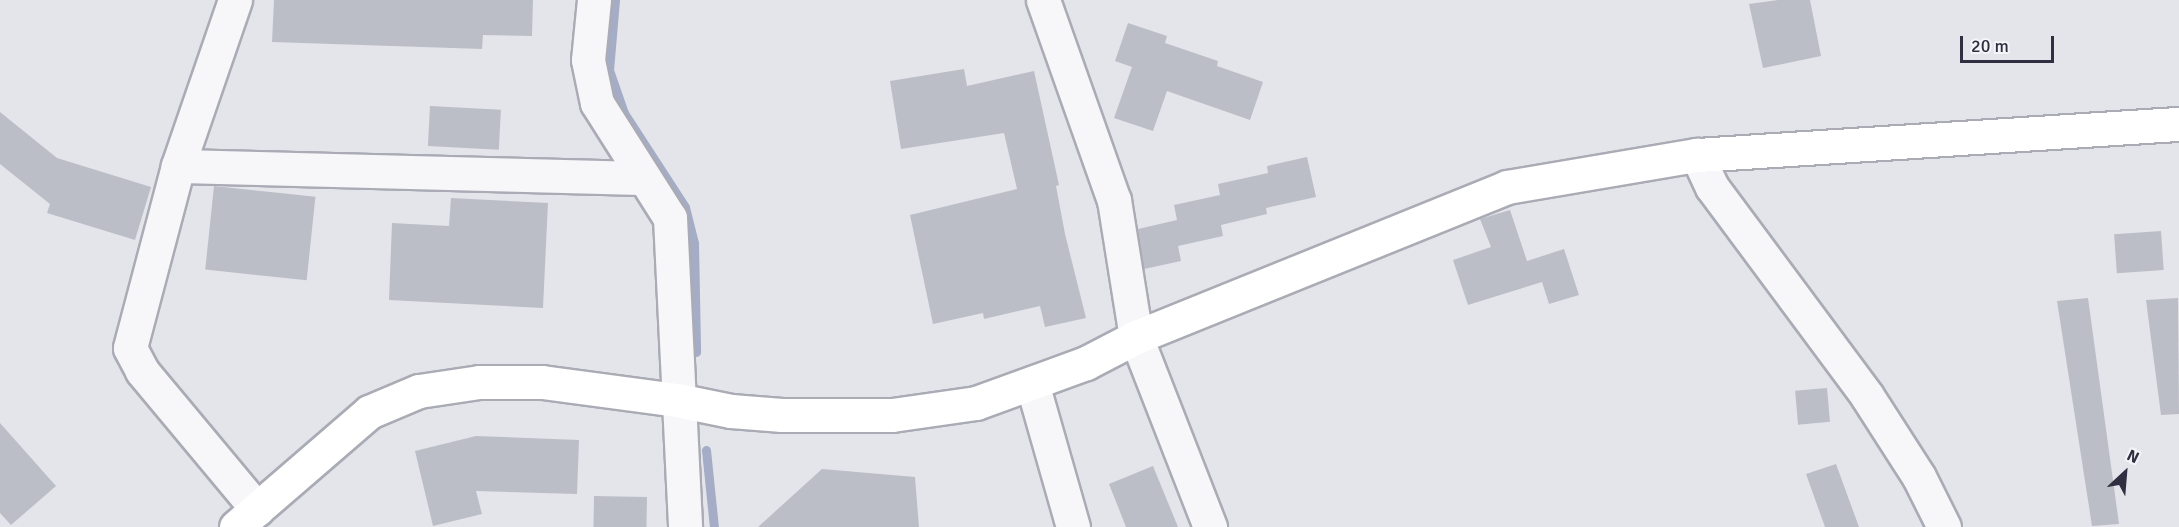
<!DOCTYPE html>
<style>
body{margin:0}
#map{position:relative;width:2179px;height:527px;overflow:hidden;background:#e4e5eb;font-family:Signika,sans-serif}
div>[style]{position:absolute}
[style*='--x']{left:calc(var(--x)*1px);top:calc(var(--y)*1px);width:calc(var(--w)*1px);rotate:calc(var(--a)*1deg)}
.stream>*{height:9px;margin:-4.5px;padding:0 4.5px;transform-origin:4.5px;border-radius:4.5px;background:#a4acc6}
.building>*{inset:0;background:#bcbec7;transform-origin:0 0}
.roads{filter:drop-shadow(2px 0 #aaabb5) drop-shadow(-2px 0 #aaabb5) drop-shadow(0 2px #aaabb5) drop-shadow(0 -2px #aaabb5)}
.street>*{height:33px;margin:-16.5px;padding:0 16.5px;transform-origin:16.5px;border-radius:16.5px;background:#f7f7f9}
.secondary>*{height:33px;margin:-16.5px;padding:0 16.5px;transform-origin:16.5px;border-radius:16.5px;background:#fff}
span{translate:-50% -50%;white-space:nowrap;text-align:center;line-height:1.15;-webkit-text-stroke:6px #f4f5f8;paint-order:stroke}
.north{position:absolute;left:2095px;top:443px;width:60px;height:60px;-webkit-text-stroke:4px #f4f5f8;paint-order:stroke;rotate:26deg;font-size:16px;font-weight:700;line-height:24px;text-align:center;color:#2e3041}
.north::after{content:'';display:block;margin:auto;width:21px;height:27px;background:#2e3041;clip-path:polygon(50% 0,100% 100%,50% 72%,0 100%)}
.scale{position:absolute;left:1960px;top:36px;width:94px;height:27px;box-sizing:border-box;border:3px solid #2e3041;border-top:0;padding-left:8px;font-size:18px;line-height:21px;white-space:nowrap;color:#2e3041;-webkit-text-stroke:4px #f4f5f8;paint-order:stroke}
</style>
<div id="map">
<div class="stream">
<i style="--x:615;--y:0;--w:70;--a:94.9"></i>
<i style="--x:609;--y:70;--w:46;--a:70.8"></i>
<i style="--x:624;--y:113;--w:112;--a:57"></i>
<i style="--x:685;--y:207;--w:37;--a:76"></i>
<i style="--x:694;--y:243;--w:109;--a:88.9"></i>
<i style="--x:706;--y:450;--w:77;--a:84.1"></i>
</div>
<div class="building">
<i style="clip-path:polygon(274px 0,533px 0,532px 36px,483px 35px,482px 49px,272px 42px)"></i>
<i style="clip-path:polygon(1778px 0,1810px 0,1821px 56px,1763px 68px,1749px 4px)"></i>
<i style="clip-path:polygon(1128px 23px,1167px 36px,1165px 43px,1218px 61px,1217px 66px,1263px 82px,1250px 120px,1167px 91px,1153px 131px,1114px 118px,1132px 67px,1115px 61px)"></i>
<i style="clip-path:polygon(964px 69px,967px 86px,1034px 71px,1059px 185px,1056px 186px,1065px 234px,1086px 318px,1045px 327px,1040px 306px,984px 319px,983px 313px,933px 324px,910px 215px,1017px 189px,1004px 133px,901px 149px,890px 81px)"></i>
<i style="left:430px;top:106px;width:71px;height:40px;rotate:3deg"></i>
<i style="clip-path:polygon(0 112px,57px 158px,151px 187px,135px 240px,47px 213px,50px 204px,0 164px)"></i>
<i style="clip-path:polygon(1307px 157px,1316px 197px,1266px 208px,1267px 214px,1221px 225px,1223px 236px,1178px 246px,1181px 261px,1144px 269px,1138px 229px,1177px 220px,1174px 205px,1220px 195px,1218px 184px,1268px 173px,1267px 166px)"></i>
<i style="left:214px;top:186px;width:102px;height:84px;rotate:6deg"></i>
<i style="clip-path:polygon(451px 198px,548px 203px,543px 308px,389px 300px,392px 223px,449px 226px)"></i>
<i style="clip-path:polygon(1510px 210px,1527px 261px,1564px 249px,1579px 295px,1549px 304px,1542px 282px,1468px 305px,1453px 260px,1491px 247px,1480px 219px)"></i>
<i style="left:2161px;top:231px;width:39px;height:47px;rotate:86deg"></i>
<i style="clip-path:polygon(2088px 298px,2119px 524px,2092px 526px,2057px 301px)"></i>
<i style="clip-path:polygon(2178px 298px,2179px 414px,2161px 415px,2146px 300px)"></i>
<i style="left:1827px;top:388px;width:34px;height:32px;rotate:85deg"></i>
<i style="clip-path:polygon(0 423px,56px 486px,11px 525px,0 513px)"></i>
<i style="clip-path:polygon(476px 436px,579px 440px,577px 494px,476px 491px,482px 514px,433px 526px,415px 451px)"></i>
<i style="clip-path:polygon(1836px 464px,1859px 527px,1825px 527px,1806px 474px)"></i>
<i style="clip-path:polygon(1153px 466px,1178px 527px,1126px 527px,1109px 484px)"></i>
<i style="clip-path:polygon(822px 469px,915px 477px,919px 527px,758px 527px)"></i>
<i style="left:594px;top:496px;width:53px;height:31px;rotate:1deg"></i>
</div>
<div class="roads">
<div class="street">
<i style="--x:235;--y:0;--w:176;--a:109"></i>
<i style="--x:178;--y:166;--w:188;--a:104.8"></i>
<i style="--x:130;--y:348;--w:26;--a:62"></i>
<i style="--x:142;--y:371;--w:180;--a:50.2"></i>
<i style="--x:594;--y:0;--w:60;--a:95.7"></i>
<i style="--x:588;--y:60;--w:44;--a:78.2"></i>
<i style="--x:597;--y:103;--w:136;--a:57.6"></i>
<i style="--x:670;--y:218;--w:309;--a:87.2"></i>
<i style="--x:1043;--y:0;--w:212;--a:70.5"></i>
<i style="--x:1114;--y:200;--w:139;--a:80.9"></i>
<i style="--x:1136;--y:337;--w:204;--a:68.7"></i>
<i style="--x:1697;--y:155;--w:35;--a:65"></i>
<i style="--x:1712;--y:187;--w:260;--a:53.4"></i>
<i style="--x:1867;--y:396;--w:96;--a:57.3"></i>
<i style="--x:1919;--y:477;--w:56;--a:63.4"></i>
<i style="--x:178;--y:166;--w:465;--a:1.5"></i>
<i style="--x:1032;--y:383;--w:150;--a:74.1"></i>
</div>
<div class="secondary">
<i style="--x:236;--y:527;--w:176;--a:-40.8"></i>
<i style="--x:369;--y:412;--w:54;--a:-22.8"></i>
<i style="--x:419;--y:391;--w:61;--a:-8.5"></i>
<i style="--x:479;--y:382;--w:63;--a:0"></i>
<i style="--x:542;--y:382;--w:136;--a:7.6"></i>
<i style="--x:677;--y:400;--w:55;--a:11.5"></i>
<i style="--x:731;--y:411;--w:51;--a:4.5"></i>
<i style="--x:782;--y:415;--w:110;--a:0"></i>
<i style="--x:892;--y:415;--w:85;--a:-8.1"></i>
<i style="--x:976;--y:403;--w:117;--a:-20"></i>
<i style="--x:1086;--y:363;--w:56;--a:-27.5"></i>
<i style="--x:1136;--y:337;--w:400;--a:-22"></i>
<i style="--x:1507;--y:187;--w:193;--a:-9.6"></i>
<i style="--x:1697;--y:155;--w:483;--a:-3.7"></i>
</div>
</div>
<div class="north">N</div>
<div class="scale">20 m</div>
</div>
